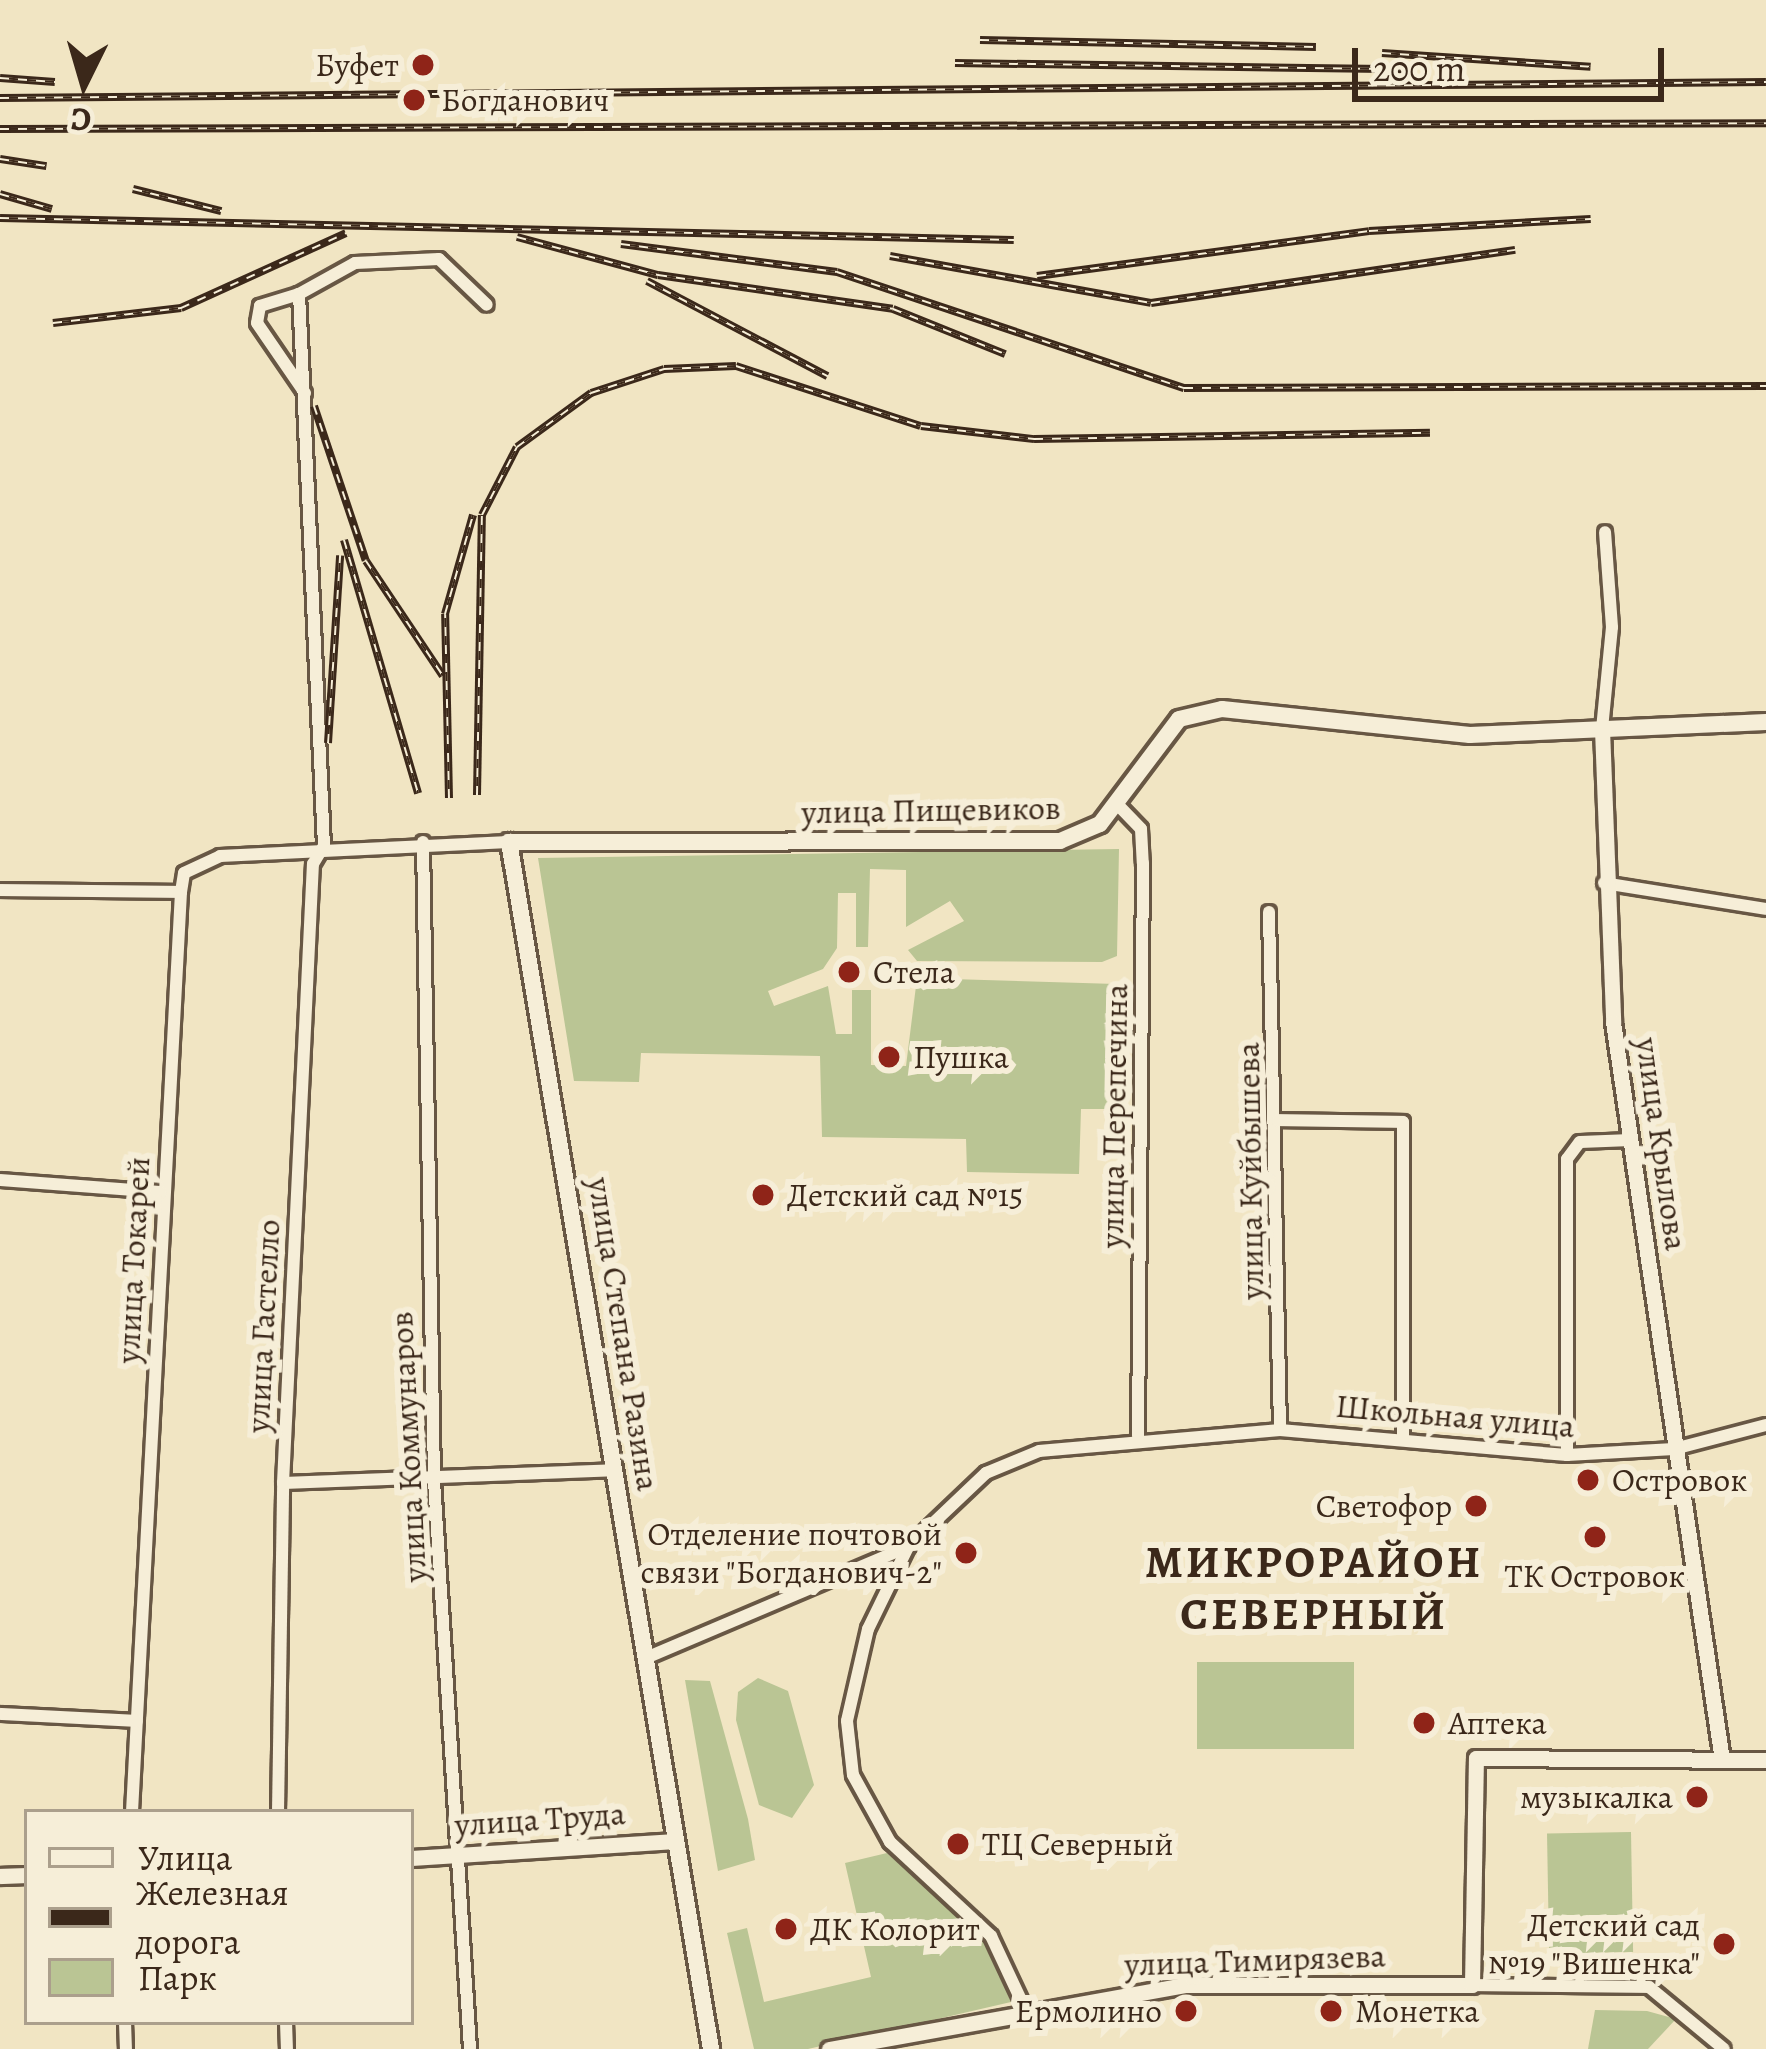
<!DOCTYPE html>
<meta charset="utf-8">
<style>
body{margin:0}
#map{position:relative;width:1766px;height:2049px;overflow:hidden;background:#f1e5c3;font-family:Alegreya,serif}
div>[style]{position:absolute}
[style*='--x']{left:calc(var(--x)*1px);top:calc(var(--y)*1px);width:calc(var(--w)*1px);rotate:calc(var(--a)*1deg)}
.green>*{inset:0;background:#bac594;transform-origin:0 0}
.roads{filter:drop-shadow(3px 0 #685744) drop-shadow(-3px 0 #685744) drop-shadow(0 3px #685744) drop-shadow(0 -3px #685744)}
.minor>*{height:12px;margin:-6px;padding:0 6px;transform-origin:6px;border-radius:6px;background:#f6eed8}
.tertiary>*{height:15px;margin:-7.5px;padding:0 7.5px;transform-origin:7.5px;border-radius:7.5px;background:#f6eed8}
.secondary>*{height:16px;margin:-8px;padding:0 8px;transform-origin:8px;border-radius:8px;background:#f6eed8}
.rail>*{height:8px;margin-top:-4px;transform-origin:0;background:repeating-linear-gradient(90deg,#f6eed8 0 9px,#3b281a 0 18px);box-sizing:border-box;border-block:3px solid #3b281a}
.dots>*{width:33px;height:33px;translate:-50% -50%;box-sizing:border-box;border:6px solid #f6eed8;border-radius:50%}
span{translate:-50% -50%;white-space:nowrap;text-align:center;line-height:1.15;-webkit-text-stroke:12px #f6eed8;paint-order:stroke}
.poi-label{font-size:33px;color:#3b281a}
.right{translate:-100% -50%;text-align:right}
.left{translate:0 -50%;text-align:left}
.street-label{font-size:33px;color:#3b281a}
.district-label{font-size:45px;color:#3b281a;font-weight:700;letter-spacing:3px}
.legend{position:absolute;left:24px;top:1809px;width:390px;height:216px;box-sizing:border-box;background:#f6eed8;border:3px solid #ab9f8c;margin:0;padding:15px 21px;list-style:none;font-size:36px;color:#3b281a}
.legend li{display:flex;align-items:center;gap:24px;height:60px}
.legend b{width:60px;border:3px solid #ab9f8c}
.north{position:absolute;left:24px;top:24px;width:120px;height:120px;-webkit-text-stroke:9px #f6eed8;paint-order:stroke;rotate:185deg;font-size:33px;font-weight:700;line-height:48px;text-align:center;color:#3b281a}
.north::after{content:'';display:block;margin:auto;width:42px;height:54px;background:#3b281a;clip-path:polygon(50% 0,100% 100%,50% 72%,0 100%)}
.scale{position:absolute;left:1352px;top:48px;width:312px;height:54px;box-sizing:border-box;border:6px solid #3b281a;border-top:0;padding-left:15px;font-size:36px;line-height:42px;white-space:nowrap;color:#3b281a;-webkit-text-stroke:9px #f6eed8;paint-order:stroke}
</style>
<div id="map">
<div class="green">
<i style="clip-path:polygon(1119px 849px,1117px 956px,1102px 962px,917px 961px,908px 950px,964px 921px,950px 901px,906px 927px,906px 870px,870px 869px,868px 947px,856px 947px,856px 893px,838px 893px,837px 948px,823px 969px,768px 991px,774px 1006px,828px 986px,836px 1034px,852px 1034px,852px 990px,871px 990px,871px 1065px,906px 1066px,917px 978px,1116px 984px,1115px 1109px,1081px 1109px,1079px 1174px,967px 1172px,966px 1139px,822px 1137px,820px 1056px,641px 1053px,639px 1082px,574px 1081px,538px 858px)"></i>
<i style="left:1197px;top:1662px;width:157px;height:87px"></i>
<i style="clip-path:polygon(758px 1678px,788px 1691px,814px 1785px,792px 1818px,759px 1805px,736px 1720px,738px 1692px)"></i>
<i style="clip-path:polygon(685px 1680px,710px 1681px,748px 1819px,755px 1860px,718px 1871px)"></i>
<i style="left:1631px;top:1832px;width:120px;height:84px;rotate:89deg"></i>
<i style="clip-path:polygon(887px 1853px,986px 1940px,1011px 2002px,808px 2049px,754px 2049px,727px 1933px,747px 1928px,764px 2002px,871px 1977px,845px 1863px)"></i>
<i style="clip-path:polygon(1595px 2010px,1647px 2011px,1676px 2019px,1648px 2049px,1588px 2049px)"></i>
</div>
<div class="roads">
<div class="minor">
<i style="--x:299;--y:294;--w:41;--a:162.9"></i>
<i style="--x:260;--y:306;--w:17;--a:100"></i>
<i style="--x:257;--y:323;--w:85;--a:55.6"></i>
<i style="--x:1602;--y:729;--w:102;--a:-84.4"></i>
<i style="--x:1612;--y:627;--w:95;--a:-94.2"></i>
<i style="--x:1118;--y:805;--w:33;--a:46"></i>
<i style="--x:1141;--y:829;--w:34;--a:87"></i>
<i style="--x:1143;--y:863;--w:573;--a:90.5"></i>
<i style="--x:423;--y:842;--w:639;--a:89.01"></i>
<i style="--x:434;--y:1481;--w:569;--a:86.37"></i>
<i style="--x:324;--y:846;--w:553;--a:-92.59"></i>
<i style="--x:299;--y:294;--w:64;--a:-29"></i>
<i style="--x:355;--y:263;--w:84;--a:-2.7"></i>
<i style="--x:439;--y:259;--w:66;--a:43.8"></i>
<i style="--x:1604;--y:883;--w:164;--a:9.1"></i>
<i style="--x:0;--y:890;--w:181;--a:0.6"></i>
<i style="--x:181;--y:892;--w:921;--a:93.05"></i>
<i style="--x:181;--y:892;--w:19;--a:-81"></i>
<i style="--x:184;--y:873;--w:40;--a:-25"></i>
<i style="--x:220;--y:856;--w:289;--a:-2.8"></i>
<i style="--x:1269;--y:912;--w:518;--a:88.78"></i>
<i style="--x:1278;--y:1120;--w:125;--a:0.9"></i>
<i style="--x:1403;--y:1122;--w:317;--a:90"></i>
<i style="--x:0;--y:1180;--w:161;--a:4.3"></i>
<i style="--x:1567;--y:1455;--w:296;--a:-90"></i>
<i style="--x:1567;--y:1159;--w:21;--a:-53"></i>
<i style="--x:1580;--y:1142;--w:51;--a:-2.2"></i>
<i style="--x:283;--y:1483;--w:331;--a:-2.2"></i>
<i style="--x:908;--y:1547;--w:91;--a:116"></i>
<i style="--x:868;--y:1629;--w:94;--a:102.9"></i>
<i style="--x:847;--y:1721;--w:54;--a:83.7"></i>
<i style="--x:853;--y:1775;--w:77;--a:61.1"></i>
<i style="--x:890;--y:1842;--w:138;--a:42.9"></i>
<i style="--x:991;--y:1936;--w:85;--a:64.9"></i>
<i style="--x:646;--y:1658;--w:285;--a:-23"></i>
<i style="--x:908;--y:1547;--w:108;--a:-43.5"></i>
<i style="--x:986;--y:1473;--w:57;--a:-22.5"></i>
<i style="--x:1039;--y:1451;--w:242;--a:-5"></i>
<i style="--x:1280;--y:1430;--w:288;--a:5"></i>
<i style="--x:1567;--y:1455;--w:107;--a:-3.2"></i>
<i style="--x:1674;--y:1449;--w:95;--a:-14.6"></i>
<i style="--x:0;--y:1714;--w:137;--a:2.9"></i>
<i style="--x:278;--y:1812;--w:329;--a:-89.1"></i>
<i style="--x:283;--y:1483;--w:620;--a:-87.23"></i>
<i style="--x:313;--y:864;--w:21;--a:-59"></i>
<i style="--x:1472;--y:1985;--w:177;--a:0.6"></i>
<i style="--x:1649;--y:1987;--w:97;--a:39.6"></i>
<i style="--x:125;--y:2022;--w:27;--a:88"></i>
<i style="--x:286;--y:2022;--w:27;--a:88"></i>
</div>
<div class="tertiary">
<i style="--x:1602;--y:729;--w:293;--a:87.8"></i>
<i style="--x:1613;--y:1022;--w:746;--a:81.6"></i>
<i style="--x:411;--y:1858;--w:265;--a:-3.7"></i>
<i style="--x:0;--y:1876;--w:27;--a:-2"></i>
<i style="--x:829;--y:2049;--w:361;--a:-10.2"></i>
<i style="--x:1184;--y:1985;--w:288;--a:0"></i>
<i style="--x:1472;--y:1985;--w:227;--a:-89"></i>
<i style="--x:1476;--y:1758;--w:290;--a:0.4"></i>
</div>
<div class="secondary">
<i style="--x:711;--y:2049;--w:1224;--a:-99.5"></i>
<i style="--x:509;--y:842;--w:551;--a:-0.1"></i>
<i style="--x:1060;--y:841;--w:43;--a:-23"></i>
<i style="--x:1100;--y:824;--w:131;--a:-53"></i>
<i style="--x:1179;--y:719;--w:44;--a:-13.1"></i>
<i style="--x:1222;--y:709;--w:249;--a:6"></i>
<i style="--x:1470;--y:735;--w:296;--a:-2.5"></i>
</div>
</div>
<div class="rail">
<i style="--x:980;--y:40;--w:336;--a:1.2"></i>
<i style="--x:1382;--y:53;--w:209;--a:3.8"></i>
<i style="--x:955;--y:63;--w:449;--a:0.8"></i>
<i style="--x:0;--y:78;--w:55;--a:4.2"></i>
<i style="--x:0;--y:98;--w:1766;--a:-0.52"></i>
<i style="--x:0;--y:129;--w:1766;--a:-0.19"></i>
<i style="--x:0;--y:159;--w:47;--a:8.7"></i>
<i style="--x:133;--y:189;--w:91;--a:14"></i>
<i style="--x:0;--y:194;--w:54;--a:16.1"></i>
<i style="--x:0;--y:218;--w:1014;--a:1.24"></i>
<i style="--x:517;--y:237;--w:146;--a:15.1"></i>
<i style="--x:658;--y:275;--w:237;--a:8.2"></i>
<i style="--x:893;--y:309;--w:121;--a:21.9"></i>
<i style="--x:621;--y:244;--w:218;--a:7.4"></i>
<i style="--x:837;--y:272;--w:366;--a:18.5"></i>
<i style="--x:1184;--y:388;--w:582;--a:-0.2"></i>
<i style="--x:890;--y:256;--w:265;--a:10.2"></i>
<i style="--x:1151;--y:303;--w:368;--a:-8.3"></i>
<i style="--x:1037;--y:276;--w:335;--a:-7.7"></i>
<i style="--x:1369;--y:231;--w:222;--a:-3.1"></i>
<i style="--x:647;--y:281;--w:204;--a:27.8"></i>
<i style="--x:53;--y:323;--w:129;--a:-6.7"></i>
<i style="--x:181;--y:308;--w:181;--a:-24.4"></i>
<i style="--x:314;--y:406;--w:163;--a:71.5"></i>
<i style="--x:366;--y:561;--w:138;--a:56.2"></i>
<i style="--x:344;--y:540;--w:264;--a:73.7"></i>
<i style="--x:328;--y:743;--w:188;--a:-86.3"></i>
<i style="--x:477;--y:795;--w:280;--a:-89"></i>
<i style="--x:482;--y:515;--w:76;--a:-62.8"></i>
<i style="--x:517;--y:447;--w:92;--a:-36.1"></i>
<i style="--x:591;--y:393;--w:77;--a:-18.2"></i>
<i style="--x:664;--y:369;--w:72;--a:-2.4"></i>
<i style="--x:736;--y:366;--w:194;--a:18"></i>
<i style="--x:921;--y:426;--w:114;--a:6.6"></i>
<i style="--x:1034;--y:439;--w:396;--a:-0.9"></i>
<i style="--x:449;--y:798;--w:184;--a:-91.2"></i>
<i style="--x:445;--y:614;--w:103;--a:-74.2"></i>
</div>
<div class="dots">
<i style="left:423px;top:65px;background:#8f2418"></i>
<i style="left:414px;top:100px;background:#8f2418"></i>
<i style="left:849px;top:972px;background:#8f2418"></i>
<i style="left:889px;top:1057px;background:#8f2418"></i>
<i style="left:763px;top:1195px;background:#8f2418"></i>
<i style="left:1588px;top:1480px;background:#8f2418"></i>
<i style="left:1476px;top:1506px;background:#8f2418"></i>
<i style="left:1595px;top:1537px;background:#8f2418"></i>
<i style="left:966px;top:1553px;background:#8f2418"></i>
<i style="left:1424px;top:1723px;background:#8f2418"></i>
<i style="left:1697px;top:1797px;background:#8f2418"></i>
<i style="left:958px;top:1844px;background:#8f2418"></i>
<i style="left:786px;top:1929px;background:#8f2418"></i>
<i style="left:1724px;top:1944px;background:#8f2418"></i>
<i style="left:1186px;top:2011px;background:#8f2418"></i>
<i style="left:1331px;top:2011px;background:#8f2418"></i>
</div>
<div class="poi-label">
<span class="right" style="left:399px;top:65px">Буфет</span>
<span class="left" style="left:441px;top:100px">Богданович</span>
<span class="left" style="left:873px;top:972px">Стела</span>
<span class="left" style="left:913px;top:1057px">Пушка</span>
<span class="left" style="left:787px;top:1195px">Детский сад №15</span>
<span class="left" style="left:1612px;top:1480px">Островок</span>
<span class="right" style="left:1452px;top:1506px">Светофор</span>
<span class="right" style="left:942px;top:1553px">Отделение почтовой<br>связи "Богданович-2"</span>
<span style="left:1595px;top:1576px">ТК Островок</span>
<span class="left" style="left:1448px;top:1723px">Аптека</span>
<span class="right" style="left:1673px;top:1797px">музыкалка</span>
<span class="left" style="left:982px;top:1844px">ТЦ Северный</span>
<span class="right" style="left:1700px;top:1944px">Детский сад<br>№19 "Вишенка"</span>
<span class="left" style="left:810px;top:1929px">ДК Колорит</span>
<span class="right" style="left:1162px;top:2011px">Ермолино</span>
<span class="left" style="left:1355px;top:2011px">Монетка</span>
</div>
<div class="street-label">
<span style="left:931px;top:810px;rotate:-1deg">улица Пищевиков</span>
<span style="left:1114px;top:1116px;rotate:-89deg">улица Перепечина</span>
<span style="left:1662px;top:1144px;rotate:82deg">улица Крылова</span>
<span style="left:1250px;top:1171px;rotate:-91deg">улица Куйбышева</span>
<span style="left:133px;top:1260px;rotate:-87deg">улица Токарей</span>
<span style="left:263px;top:1326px;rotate:-87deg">улица Гастелло</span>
<span style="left:624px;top:1334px;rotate:81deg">улица Степана Разина</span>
<span style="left:1455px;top:1416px;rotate:5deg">Школьная улица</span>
<span style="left:408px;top:1447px;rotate:-93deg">улица Коммунаров</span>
<span style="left:540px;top:1819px;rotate:-4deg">улица Труда</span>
<span style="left:1255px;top:1960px;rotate:-2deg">улица Тимирязева</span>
</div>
<div class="district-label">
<span style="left:1314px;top:1589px">МИКРОРАЙОН<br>СЕВЕРНЫЙ</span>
</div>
<ul class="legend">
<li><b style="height:15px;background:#f6eed8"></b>Улица</li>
<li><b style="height:15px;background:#3b281a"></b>Железная дорога</li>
<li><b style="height:33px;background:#bac594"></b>Парк</li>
</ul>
<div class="north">С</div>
<div class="scale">200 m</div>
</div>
